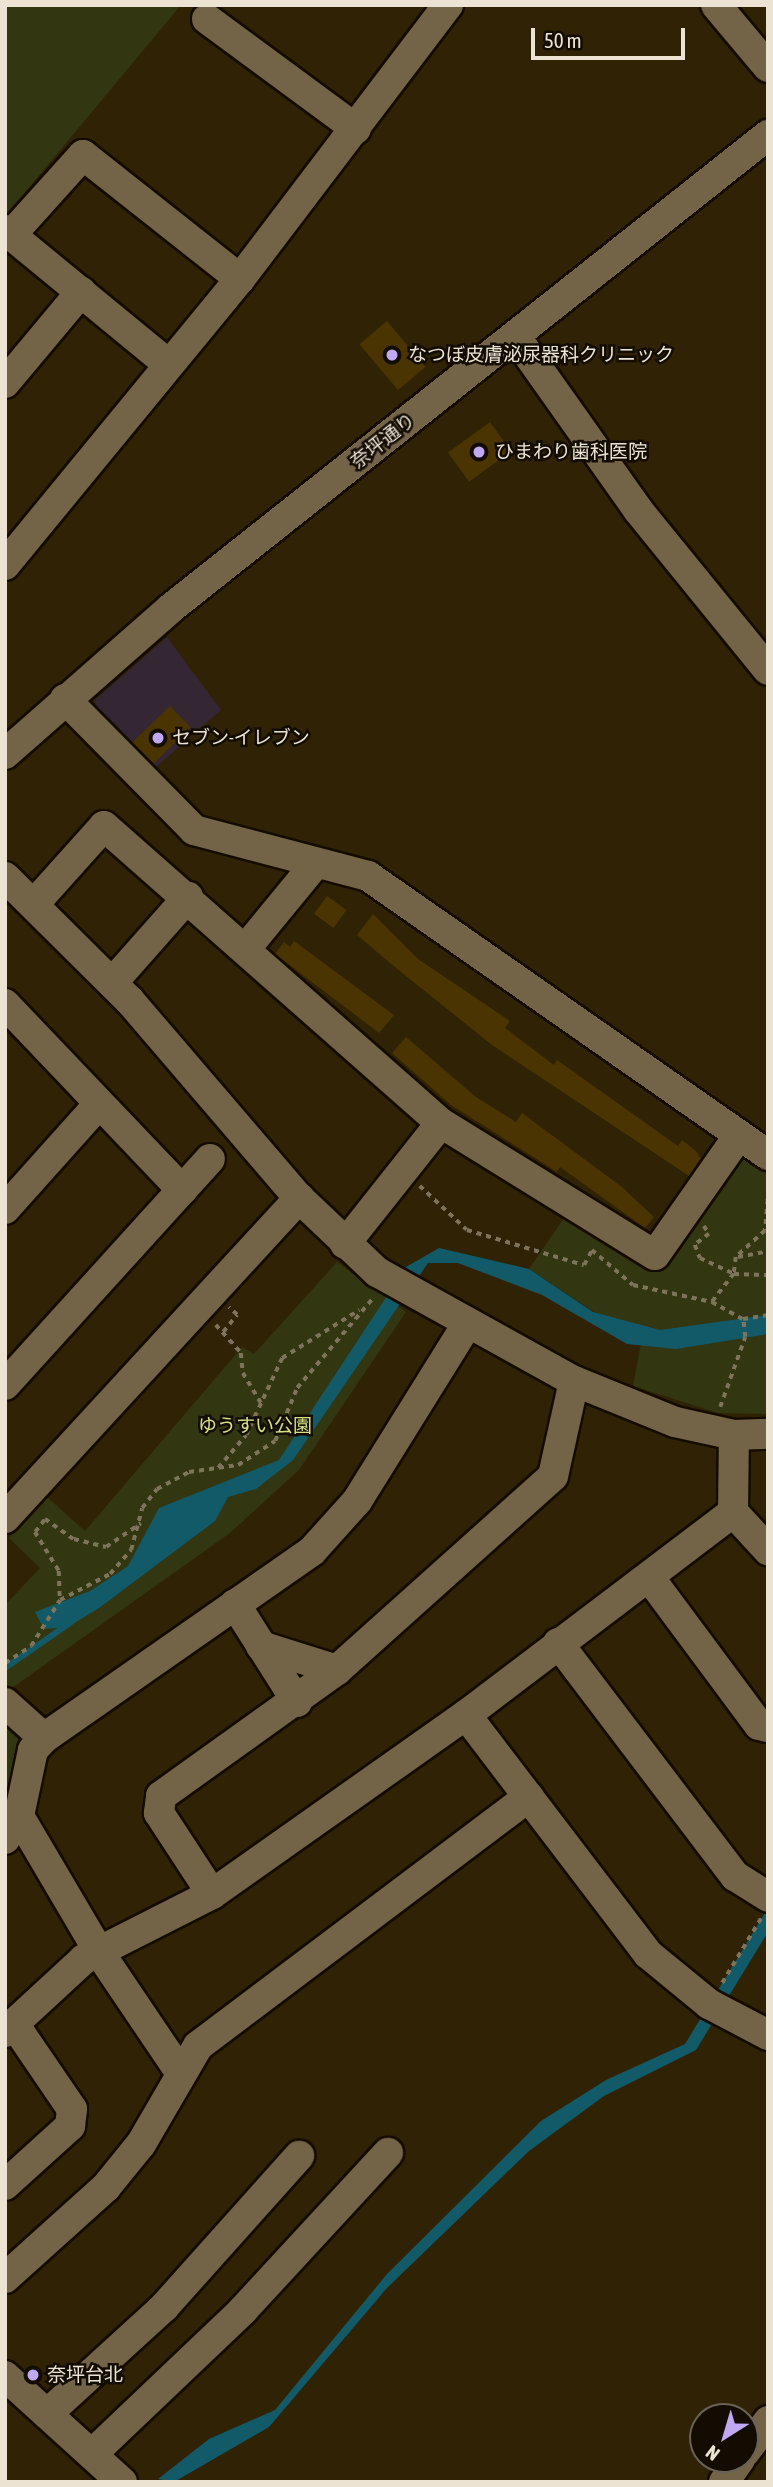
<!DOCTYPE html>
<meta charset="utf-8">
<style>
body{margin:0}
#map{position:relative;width:773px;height:2487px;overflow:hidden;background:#2f2205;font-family:"Asap Condensed","Noto Sans JP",sans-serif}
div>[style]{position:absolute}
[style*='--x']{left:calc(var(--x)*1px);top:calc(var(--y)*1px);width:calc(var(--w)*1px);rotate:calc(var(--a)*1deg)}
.commercial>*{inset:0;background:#342633}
.green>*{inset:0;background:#323611}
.water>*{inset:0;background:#135a68}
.stream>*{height:6px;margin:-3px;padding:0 3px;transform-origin:3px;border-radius:3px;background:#135a68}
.building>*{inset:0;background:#4a3401;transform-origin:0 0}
.path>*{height:3.5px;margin-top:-1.75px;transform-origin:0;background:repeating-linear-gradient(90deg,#7e735b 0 5px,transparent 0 10px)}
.roads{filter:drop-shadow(2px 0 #150b00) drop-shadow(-2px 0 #150b00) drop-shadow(0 2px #150b00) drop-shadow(0 -2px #150b00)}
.minor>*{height:30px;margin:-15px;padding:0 15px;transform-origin:15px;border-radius:15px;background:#736347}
.dots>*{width:19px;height:19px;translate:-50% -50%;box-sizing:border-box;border:4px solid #120c03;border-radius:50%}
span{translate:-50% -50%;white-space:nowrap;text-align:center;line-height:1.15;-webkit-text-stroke:5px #120c03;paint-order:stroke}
.poi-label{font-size:19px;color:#ece3d3}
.left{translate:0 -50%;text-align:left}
.street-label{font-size:19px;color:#ece3d3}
.park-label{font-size:19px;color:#d6e185}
.frame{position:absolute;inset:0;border:7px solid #ece3d3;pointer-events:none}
.north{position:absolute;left:689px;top:2403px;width:70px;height:70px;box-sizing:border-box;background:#120c03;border:2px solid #696256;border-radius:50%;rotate:217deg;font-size:19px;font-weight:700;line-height:28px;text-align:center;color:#ece3d3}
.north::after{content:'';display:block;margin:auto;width:24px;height:32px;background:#c1a8f3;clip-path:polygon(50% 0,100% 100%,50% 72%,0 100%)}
.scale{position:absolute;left:531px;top:28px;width:154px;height:32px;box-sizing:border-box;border:4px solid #ece3d3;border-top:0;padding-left:9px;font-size:21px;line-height:24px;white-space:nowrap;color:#ece3d3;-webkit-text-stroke:5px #120c03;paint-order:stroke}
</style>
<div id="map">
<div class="commercial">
<i style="clip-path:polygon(167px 637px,221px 710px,146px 776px,93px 716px,96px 699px)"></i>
</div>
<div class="green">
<i style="clip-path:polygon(5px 5px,181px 5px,7px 214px,5px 213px)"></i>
<i style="clip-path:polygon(737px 1138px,768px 1155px,768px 1414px,718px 1413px,633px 1386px,641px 1343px,529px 1269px,573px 1205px,655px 1255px)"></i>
<i style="clip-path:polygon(337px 1262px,406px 1312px,299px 1470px,230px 1533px,5px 1693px,5px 1605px,40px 1568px,9px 1538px,46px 1496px,85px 1531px,242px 1347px,254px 1354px)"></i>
<i style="clip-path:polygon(5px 1714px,30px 1737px,5px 1805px)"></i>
</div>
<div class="water">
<i style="clip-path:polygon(439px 1248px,529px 1269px,593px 1312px,660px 1330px,768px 1315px,768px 1334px,676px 1349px,627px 1344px,542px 1295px,458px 1263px,428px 1263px,293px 1460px,256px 1489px,228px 1497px,215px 1521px,99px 1608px,68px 1627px,44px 1629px,35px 1612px,90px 1591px,128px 1566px,159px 1508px,279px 1460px,406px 1267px)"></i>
<i style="clip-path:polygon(768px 1908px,768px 1932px,696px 2050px,604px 2096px,529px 2151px,387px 2288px,269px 2427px,174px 2482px,158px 2479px,209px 2439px,275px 2410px,387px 2274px,541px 2121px,606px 2080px,685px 2044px)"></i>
</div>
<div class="stream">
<i style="--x:5;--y:1668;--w:79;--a:-34.7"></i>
</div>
<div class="building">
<i style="left:387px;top:321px;width:60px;height:36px;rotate:50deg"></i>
<i style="left:490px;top:422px;width:36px;height:52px;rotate:54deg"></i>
<i style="left:170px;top:706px;width:30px;height:53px;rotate:46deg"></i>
<i style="left:327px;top:896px;width:24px;height:22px;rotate:36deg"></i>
<i style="clip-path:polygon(373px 914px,418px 959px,510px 1021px,505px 1028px,554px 1065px,557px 1060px,678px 1146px,682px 1140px,696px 1151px,701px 1159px,689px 1176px,492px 1045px,396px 968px,357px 935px)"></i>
<i style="clip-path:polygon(294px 941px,394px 1015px,379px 1033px,275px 954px,284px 942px,290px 947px)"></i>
<i style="clip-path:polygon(406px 1037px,476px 1097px,516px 1122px,522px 1113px,622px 1187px,654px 1217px,645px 1228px,560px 1167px,557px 1172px,451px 1105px,392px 1053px)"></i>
</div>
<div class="path">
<i style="--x:420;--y:1186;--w:64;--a:43.1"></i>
<i style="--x:467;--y:1230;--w:122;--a:16.7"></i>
<i style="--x:584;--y:1265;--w:17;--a:-62"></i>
<i style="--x:592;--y:1250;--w:54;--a:40.5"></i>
<i style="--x:633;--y:1285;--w:81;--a:12.1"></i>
<i style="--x:768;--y:1199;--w:32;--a:95"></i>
<i style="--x:765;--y:1231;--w:39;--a:138"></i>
<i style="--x:736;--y:1257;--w:17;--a:97"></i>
<i style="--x:734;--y:1274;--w:36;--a:128"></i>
<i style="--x:712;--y:1302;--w:35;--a:29"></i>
<i style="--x:743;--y:1319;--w:25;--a:-9"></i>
<i style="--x:704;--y:1226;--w:9;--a:58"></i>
<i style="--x:709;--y:1234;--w:18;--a:142"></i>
<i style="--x:695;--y:1245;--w:14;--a:69"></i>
<i style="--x:700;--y:1258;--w:38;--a:25"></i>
<i style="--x:734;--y:1274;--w:34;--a:2"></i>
<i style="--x:738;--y:1257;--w:31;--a:-11"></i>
<i style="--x:216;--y:1325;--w:38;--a:48"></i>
<i style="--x:241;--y:1353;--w:20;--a:84"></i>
<i style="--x:243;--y:1373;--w:35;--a:59"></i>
<i style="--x:223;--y:1332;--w:22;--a:-51"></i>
<i style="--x:237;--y:1315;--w:11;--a:-139"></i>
<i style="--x:720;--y:1407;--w:74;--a:-70.3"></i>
<i style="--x:745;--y:1337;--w:18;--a:-96"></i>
<i style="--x:218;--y:1468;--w:43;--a:-49.7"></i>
<i style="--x:246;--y:1435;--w:85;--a:-64.9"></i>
<i style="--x:282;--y:1358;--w:91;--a:-31.9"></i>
<i style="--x:35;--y:1532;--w:16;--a:-52"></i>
<i style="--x:45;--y:1519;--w:35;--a:35"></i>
<i style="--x:74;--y:1539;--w:33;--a:14"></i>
<i style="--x:106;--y:1547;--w:42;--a:-34.4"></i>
<i style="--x:35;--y:1532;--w:46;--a:58.4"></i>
<i style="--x:59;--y:1571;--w:29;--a:88"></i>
<i style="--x:5;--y:1663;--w:31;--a:-33"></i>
<i style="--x:31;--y:1646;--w:54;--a:-57.8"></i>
<i style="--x:60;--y:1600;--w:56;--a:-27.5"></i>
<i style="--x:110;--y:1574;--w:32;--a:-49"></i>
<i style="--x:131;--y:1550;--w:43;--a:-75.3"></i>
<i style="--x:142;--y:1508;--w:24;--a:-52"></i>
<i style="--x:157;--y:1489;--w:36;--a:-28"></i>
<i style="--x:189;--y:1472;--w:49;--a:-8.1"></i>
<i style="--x:238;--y:1465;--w:44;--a:-33"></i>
<i style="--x:275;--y:1441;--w:57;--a:-67.5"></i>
<i style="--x:297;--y:1388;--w:118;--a:-49.8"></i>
<i style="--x:722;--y:1983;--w:76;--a:-59"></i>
</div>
<div class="roads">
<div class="minor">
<i style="--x:716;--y:5;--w:81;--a:50"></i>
<i style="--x:207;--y:19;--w:185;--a:36.4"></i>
<i style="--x:5;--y:230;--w:210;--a:39.4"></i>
<i style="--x:240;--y:279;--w:344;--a:-52.8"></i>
<i style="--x:515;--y:336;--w:213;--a:54.7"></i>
<i style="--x:638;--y:510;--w:206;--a:50.9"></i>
<i style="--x:5;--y:383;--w:119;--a:-50.1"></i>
<i style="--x:5;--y:565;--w:370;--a:-50.6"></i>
<i style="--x:240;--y:279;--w:200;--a:-141.7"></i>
<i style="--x:83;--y:155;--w:108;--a:132"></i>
<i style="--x:65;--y:699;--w:184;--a:45.4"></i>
<i style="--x:194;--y:830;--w:180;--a:14.8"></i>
<i style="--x:368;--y:876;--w:488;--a:34.9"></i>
<i style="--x:5;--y:754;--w:221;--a:-41.3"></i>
<i style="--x:171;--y:608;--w:762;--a:-38.39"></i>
<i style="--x:5;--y:877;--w:176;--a:44.8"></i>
<i style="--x:130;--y:1001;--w:260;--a:49.4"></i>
<i style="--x:299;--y:1198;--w:108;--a:43.5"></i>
<i style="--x:377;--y:1272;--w:225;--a:29"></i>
<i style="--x:574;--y:1381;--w:109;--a:22.1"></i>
<i style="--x:675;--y:1422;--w:60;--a:12.4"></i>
<i style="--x:734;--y:1435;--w:34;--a:-2"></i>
<i style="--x:35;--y:903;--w:103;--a:-48.1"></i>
<i style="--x:104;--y:826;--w:449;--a:41.4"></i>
<i style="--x:441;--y:1123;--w:251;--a:31.7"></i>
<i style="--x:655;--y:1255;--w:143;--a:-55"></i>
<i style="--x:247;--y:947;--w:109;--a:-50.6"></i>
<i style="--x:112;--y:983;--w:115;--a:-48.5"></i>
<i style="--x:5;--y:1004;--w:257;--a:46.4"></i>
<i style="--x:5;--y:1209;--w:141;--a:-48.2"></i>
<i style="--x:345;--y:1244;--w:154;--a:-51.6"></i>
<i style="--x:5;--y:1385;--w:305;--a:-47.8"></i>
<i style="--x:733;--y:1512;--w:77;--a:-89.3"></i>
<i style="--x:733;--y:1512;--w:52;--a:47.4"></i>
<i style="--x:5;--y:1518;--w:435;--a:-47.4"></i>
<i style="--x:649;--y:1577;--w:184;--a:53.4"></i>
<i style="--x:759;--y:1725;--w:9;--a:13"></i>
<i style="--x:235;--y:1604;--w:116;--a:57.7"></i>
<i style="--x:558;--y:1643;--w:293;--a:52.8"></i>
<i style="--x:735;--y:1876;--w:39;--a:32"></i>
<i style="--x:261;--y:1646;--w:80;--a:17.5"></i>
<i style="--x:5;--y:1703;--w:52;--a:41.9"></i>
<i style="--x:466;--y:1715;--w:300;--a:52.7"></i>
<i style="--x:648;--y:1954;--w:79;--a:39.3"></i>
<i style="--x:709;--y:2004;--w:67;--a:27.7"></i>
<i style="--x:19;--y:1816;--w:158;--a:59.5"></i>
<i style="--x:99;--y:1952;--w:145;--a:56"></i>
<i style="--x:5;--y:1839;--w:27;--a:-59"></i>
<i style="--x:19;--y:1816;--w:67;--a:-78"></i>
<i style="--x:33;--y:1750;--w:16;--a:-47"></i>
<i style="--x:44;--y:1738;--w:327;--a:-34.9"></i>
<i style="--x:312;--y:1551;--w:67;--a:-48"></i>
<i style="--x:357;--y:1501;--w:210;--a:-58.1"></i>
<i style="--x:212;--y:1894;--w:97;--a:-123.2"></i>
<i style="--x:159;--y:1813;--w:17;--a:-83"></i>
<i style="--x:161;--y:1796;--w:216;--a:-35.6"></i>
<i style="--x:337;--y:1670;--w:290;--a:-41.9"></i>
<i style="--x:553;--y:1476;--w:97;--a:-77.5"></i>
<i style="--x:5;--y:2032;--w:108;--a:-42.7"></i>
<i style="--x:84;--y:1959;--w:144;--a:-26.9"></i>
<i style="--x:212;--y:1894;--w:311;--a:-35.2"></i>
<i style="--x:466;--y:1715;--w:335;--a:-37.2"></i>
<i style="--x:5;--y:2185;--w:88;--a:-42.2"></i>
<i style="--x:70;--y:2126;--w:17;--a:-83"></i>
<i style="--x:72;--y:2109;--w:103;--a:-124.3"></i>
<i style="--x:5;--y:2278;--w:136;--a:-42"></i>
<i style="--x:106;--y:2187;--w:55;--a:-50.9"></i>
<i style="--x:141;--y:2144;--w:113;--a:-59.8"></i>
<i style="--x:198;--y:2046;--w:414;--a:-37"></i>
<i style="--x:5;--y:2376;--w:158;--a:42.2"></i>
<i style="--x:47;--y:2414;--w:159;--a:-42.4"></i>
<i style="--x:164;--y:2307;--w:203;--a:-48.2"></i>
<i style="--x:745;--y:2452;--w:39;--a:-53"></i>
<i style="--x:92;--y:2454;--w:209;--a:-43.6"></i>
<i style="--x:243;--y:2310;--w:214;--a:-47.3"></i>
<i style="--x:724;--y:2482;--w:28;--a:-55"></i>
</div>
</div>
<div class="dots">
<i style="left:392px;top:355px;background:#c1a8f3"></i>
<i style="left:479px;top:452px;background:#c1a8f3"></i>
<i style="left:158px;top:738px;background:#c1a8f3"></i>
<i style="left:33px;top:2375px;background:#c1a8f3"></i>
</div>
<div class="poi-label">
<span class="left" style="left:408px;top:355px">なつぼ皮膚泌尿器科クリニック</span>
<span class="left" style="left:495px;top:452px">ひまわり歯科医院</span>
<span class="left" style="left:172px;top:738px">セブン-イレブン</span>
<span class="left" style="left:47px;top:2375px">奈坪台北</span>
</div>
<div class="street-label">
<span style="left:383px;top:441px;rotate:-38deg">奈坪通り</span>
</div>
<div class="park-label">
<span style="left:255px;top:1426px">ゆうすい公園</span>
</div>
<div class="frame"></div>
<div class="north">N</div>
<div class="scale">50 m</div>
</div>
